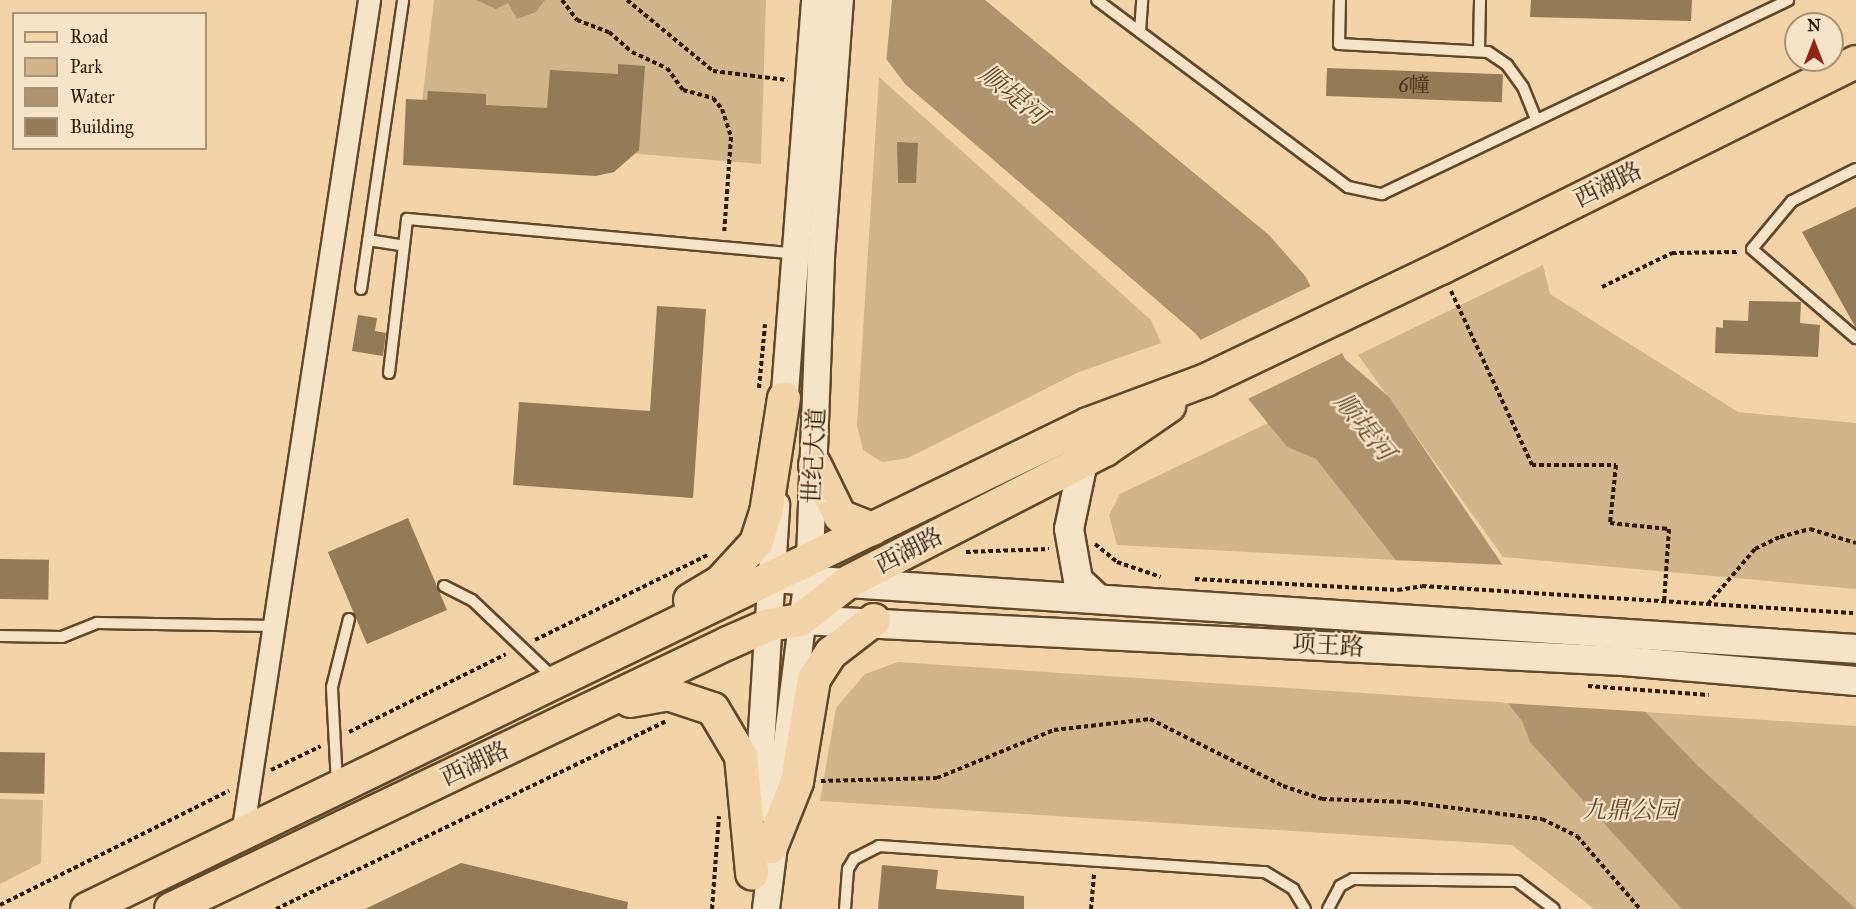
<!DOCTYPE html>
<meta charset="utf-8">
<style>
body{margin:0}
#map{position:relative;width:1856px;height:909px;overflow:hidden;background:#f3d4aa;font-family:"IM FELL Great Primer","Noto Serif SC",serif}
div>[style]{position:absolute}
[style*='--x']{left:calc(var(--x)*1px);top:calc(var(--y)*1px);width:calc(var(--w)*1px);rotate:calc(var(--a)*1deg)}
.green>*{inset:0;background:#d2b48d}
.water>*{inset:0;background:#b09470}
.pier>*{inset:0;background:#f3d4aa;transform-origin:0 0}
.building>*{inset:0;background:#957a58;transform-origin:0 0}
.path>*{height:4px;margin-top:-2px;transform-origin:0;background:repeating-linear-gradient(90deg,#2f1900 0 4.5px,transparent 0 7.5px)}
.roads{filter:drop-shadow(2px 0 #60482a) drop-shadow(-2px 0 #60482a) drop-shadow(0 2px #60482a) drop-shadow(0 -2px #60482a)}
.service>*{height:10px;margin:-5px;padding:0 5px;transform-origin:5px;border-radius:5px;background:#f7e3c8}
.minor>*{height:21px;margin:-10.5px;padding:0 10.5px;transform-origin:10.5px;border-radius:10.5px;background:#f7e3c8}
.tertiary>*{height:26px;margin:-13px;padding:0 13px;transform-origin:13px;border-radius:13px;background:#f7e3c8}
.secondary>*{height:28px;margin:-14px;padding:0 14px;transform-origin:14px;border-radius:14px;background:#f7e3c8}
.primary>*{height:32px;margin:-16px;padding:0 16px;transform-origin:16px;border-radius:16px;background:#f3d4aa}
span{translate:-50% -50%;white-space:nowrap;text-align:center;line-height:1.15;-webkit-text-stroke:4.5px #f7e3c8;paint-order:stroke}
.number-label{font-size:21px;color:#483116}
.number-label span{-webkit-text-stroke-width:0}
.street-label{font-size:24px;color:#2f1900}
.park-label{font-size:24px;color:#60482a;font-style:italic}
.water-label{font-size:26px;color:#634a2d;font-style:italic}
.legend{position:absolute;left:12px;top:12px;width:195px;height:138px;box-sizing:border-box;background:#f7e3c8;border:2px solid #a79278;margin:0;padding:8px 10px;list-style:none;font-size:18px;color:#2f1900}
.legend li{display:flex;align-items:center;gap:12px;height:30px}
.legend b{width:30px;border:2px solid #a79278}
.north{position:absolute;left:1784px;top:12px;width:60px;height:60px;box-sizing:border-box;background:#f7e3c8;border:2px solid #a79278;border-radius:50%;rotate:0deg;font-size:16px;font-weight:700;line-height:24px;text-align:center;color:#2f1900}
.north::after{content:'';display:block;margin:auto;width:21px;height:27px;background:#8f2418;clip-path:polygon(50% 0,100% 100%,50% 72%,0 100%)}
</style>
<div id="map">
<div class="green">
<i style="clip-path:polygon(434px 0,766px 0,761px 164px,418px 136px)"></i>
<i style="clip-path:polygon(879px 77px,1151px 320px,1161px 343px,1079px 372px,908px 458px,882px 462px,863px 450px,857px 425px)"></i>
<i style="clip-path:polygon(1543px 265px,1550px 294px,1738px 412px,1856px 423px,1856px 589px,1503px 557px,1358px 355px)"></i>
<i style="clip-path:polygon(1268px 423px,1287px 447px,1316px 459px,1395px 560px,1117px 545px,1109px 515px,1120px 494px)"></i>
<i style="clip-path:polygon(898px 662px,1856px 726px,1856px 909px,1594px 909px,1512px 845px,820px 801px,836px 708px,865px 674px)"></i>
<i style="clip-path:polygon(0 799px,43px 800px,41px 863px,0 884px)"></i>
</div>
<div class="water">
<i style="clip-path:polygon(476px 0,545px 0,536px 12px,517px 19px,508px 3px,496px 9px)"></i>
<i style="clip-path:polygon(800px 0,985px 0,1269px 235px,1306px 277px,1345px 359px,1389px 397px,1502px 564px,1699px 767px,1856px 909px,1682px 909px,1530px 742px,1522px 721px,1316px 459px,1287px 447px,1195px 333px,905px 84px,887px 60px)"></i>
</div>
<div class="pier">
<i style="clip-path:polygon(797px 0,892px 0,886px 63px,798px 2px)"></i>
<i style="left:1313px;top:285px;width:74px;height:125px;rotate:64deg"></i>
<i style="clip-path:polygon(1392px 560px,1507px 565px,1650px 712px,1504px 703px)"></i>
</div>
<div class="building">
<i style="clip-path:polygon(1531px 0,1692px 0,1691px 21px,1530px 17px)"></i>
<i style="clip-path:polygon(618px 64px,645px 66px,639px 150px,614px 172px,596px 176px,403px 165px,406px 99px,427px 100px,428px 91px,486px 94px,486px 105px,547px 108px,550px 70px,618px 74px)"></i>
<i style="left:1327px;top:68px;width:176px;height:28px;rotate:2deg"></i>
<i style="clip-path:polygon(897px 142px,918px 143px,916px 183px,898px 183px)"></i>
<i style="clip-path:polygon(1856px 207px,1856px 328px,1802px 232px)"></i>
<i style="clip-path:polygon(1749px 301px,1801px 302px,1800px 323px,1820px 325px,1818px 357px,1715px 353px,1716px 327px,1723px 328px,1723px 320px,1748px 321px)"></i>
<i style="clip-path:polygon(657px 306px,706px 309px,693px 498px,513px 485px,519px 402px,650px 411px)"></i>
<i style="clip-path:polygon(358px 315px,377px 318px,375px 331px,386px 333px,383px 356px,352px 351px)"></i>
<i style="left:408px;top:518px;width:100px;height:87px;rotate:67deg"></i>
<i style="left:0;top:559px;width:49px;height:40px;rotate:1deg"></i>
<i style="left:0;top:752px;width:45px;height:41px;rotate:1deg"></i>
<i style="clip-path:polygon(461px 863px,628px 902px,627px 909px,365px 909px)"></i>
<i style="clip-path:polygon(882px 865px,938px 870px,936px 889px,1024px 896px,1024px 909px,878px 909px)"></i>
</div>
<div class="path">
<i style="--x:562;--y:0;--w:25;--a:53"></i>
<i style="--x:577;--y:20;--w:34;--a:21"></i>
<i style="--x:609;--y:32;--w:30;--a:41"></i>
<i style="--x:632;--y:52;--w:38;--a:25"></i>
<i style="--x:667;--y:68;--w:27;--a:54"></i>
<i style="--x:683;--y:90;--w:31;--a:15"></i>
<i style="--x:713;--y:98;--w:14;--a:51"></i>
<i style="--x:722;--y:109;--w:29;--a:72"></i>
<i style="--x:731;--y:137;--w:97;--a:94.1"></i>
<i style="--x:627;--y:0;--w:112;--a:39.5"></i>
<i style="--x:713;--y:71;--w:75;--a:6.9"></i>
<i style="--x:1602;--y:287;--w:78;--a:-25.9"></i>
<i style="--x:1672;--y:253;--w:65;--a:-0.9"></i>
<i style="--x:1451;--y:291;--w:192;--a:65"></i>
<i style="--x:1532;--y:465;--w:84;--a:0"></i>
<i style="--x:1616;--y:465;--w:58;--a:95.9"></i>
<i style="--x:1610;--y:523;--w:59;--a:5.8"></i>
<i style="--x:1669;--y:529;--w:74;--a:93.9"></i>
<i style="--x:759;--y:388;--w:64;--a:-84.6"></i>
<i style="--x:1095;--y:544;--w:28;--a:39"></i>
<i style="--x:1117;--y:562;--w:46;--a:18.8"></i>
<i style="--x:966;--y:552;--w:83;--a:-2.1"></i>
<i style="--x:1195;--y:579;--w:203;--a:3.1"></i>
<i style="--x:1398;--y:590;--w:24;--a:-9"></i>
<i style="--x:1422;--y:586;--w:435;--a:3.6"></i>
<i style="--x:1708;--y:604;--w:72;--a:-49.5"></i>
<i style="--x:1755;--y:549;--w:28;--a:-26"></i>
<i style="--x:1780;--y:537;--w:31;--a:-15"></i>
<i style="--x:1810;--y:529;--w:48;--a:16.9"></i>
<i style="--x:535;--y:640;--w:193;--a:-26.2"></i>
<i style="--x:1588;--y:686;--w:121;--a:4.3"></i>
<i style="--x:349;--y:732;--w:175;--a:-26.4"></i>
<i style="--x:271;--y:770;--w:55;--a:-25.6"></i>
<i style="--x:821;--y:781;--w:116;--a:-1.5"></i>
<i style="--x:937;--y:778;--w:126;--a:-22.3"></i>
<i style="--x:1054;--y:730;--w:97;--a:-6.5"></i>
<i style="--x:1150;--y:719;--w:149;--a:26.7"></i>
<i style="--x:1283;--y:786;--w:41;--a:18.4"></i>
<i style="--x:1322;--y:799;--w:84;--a:2"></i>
<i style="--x:1406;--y:802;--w:137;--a:7.1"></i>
<i style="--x:1542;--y:819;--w:39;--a:26"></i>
<i style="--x:1577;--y:836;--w:96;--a:49.2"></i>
<i style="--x:0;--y:905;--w:256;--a:-26.5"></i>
<i style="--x:276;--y:909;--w:432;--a:-25.7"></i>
<i style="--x:712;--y:909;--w:93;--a:-85.7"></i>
<i style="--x:1091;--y:909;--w:35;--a:-85"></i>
</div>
<div class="roads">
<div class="service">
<i style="--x:1097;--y:0;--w:313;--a:36.7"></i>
<i style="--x:1348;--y:187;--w:35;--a:12"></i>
<i style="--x:1382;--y:194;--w:450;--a:-25.5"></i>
<i style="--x:1340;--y:0;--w:44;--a:91.3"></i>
<i style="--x:1339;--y:44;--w:149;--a:3.1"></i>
<i style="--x:1488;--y:52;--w:23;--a:34"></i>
<i style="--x:1507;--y:65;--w:27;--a:54"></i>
<i style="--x:1523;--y:87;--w:35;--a:68"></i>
<i style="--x:1140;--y:32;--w:32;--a:-86"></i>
<i style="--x:1479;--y:49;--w:49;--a:-88.8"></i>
<i style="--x:1856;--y:169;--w:72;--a:153.4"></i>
<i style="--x:1792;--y:201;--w:62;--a:129.8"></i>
<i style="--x:1752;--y:249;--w:137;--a:40.6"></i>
<i style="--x:368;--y:240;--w:36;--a:9"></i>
<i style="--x:361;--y:289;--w:292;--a:-81.7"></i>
<i style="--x:389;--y:373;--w:155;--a:-83.3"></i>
<i style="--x:407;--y:219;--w:392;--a:5.1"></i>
<i style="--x:444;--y:586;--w:31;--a:27"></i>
<i style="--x:472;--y:600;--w:115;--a:43.6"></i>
<i style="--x:0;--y:636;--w:62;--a:0.9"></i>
<i style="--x:62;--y:637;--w:38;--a:-22"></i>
<i style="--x:97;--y:623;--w:177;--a:1"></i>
<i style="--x:337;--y:784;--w:97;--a:-93"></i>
<i style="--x:332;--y:687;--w:70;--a:-76"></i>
<i style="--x:845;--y:909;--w:40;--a:-85.7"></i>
<i style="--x:848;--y:869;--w:12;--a:-59"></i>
<i style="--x:854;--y:859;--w:28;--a:-27"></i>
<i style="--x:879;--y:846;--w:387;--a:3.9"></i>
<i style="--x:1265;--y:872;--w:33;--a:31"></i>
<i style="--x:1293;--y:889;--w:23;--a:59"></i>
<i style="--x:1328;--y:909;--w:26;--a:-62"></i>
<i style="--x:1340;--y:886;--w:15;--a:-28"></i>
<i style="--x:1353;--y:879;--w:164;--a:0.7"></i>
<i style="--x:1517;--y:881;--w:46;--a:37.1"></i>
</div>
<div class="minor">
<i style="--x:242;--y:834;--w:844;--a:-81.34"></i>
</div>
<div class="tertiary">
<i style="--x:783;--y:418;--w:419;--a:-85.6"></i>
<i style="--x:757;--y:810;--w:306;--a:-86.4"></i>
<i style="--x:766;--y:909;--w:353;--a:-82.8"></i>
<i style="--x:810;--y:559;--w:302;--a:-87.9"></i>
<i style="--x:821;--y:257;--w:258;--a:-85.8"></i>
</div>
<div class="secondary">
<i style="--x:1083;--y:462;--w:68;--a:101.8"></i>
<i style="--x:1069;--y:529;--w:52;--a:80"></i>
<i style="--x:1078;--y:580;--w:25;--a:43"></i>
<i style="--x:771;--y:578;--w:1087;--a:3.74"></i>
<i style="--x:800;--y:620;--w:824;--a:2.85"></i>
<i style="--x:1623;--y:661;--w:234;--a:4.9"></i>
</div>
<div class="primary">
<i style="--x:815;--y:465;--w:57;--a:63.9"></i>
<i style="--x:840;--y:516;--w:35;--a:22"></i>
<i style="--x:690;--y:600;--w:35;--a:-31"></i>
<i style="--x:720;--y:582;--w:53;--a:-47.3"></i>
<i style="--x:756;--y:543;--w:32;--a:-72"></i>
<i style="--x:766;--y:513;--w:116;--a:-81.1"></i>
<i style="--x:630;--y:701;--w:39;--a:-10"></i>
<i style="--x:668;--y:694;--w:47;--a:18.4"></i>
<i style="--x:713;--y:709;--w:55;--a:59.2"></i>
<i style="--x:741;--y:756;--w:118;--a:84.6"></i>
<i style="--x:771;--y:847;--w:70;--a:-68.2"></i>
<i style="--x:797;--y:782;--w:104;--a:-80.6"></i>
<i style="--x:814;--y:679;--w:31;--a:-57"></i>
<i style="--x:831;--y:653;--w:54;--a:-37.5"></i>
<i style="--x:87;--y:909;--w:1112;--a:-25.85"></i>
<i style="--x:1088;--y:424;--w:126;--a:-20.4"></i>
<i style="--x:1206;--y:380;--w:260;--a:-25.5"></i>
<i style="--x:1441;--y:268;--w:463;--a:-26.4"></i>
<i style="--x:171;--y:909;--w:617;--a:-25.53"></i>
<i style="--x:728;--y:643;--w:45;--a:-23.7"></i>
<i style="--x:769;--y:625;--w:31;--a:-9"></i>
<i style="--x:800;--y:620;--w:63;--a:-38"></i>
<i style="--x:850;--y:581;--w:287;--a:-27.2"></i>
<i style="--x:1105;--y:450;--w:78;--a:-34.5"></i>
</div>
</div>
<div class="number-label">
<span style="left:1414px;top:85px">6幢</span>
</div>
<div class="street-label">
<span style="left:1608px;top:185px;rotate:-26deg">西湖路</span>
<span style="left:815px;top:456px;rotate:-87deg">世纪大道</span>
<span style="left:909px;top:551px;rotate:-27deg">西湖路</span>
<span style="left:1328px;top:646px;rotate:3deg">项王路</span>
<span style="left:475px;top:764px;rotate:-25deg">西湖路</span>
</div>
<div class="park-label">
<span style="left:1630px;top:811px">九鼎公园</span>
</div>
<div class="water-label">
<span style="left:1013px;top:95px;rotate:39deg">顺堤河</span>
<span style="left:1364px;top:427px;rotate:51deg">顺堤河</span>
</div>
<ul class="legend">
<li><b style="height:8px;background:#f3d4aa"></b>Road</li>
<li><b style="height:16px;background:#d2b48d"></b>Park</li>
<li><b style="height:16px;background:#b09470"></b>Water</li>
<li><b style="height:16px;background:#957a58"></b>Building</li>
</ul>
<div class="north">N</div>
</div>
